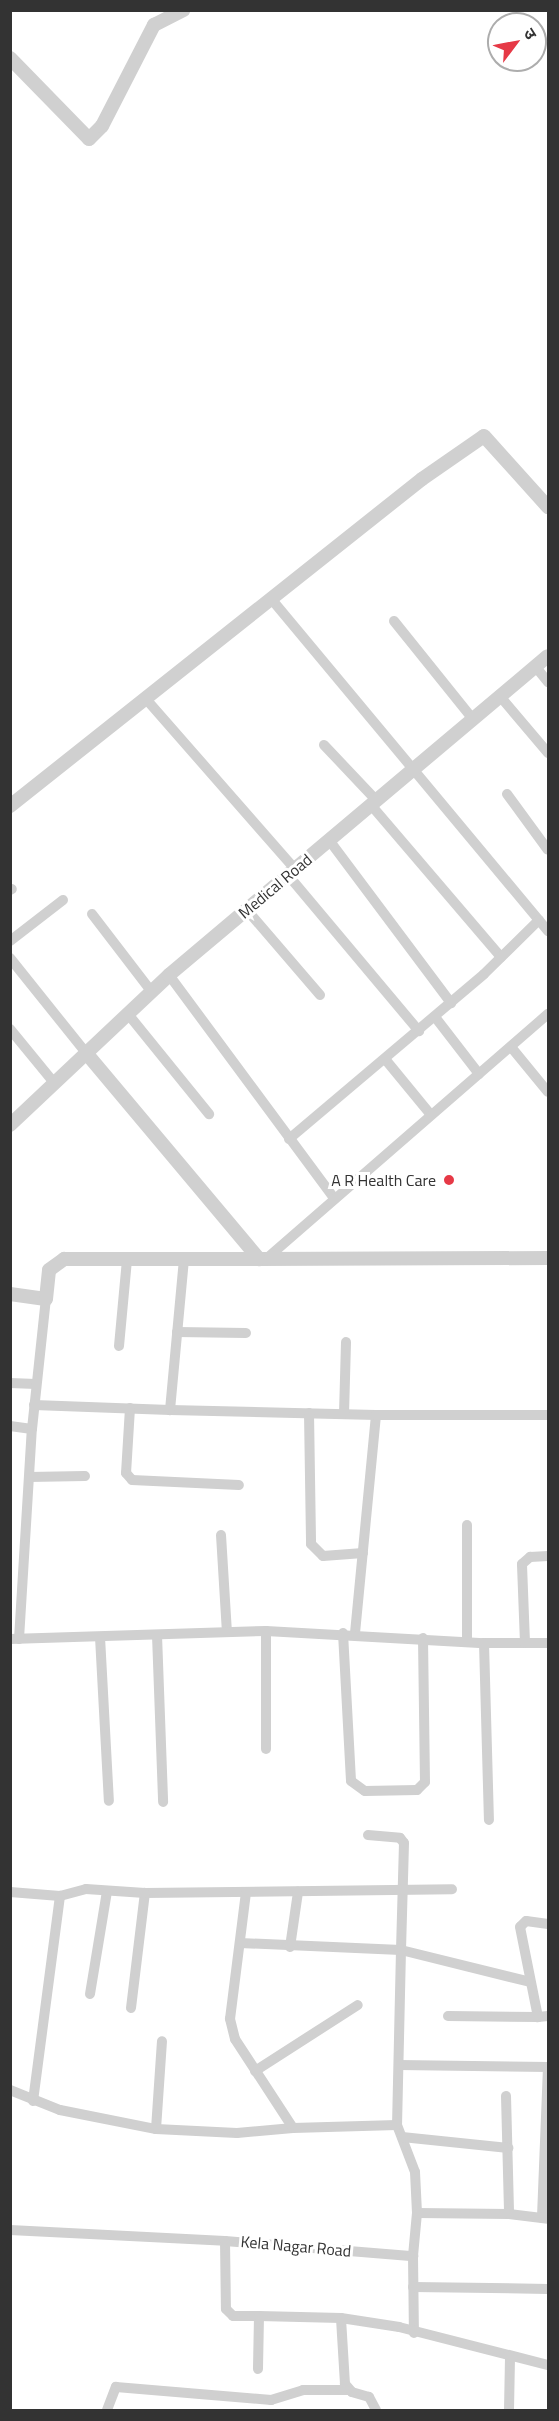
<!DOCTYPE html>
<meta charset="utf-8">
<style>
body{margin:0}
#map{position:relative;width:559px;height:2421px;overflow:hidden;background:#fff;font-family:"Titillium Web","Noto Sans Devanagari",sans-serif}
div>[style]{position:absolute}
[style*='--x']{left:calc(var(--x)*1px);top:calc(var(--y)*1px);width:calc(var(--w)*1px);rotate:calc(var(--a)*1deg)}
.minor>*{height:10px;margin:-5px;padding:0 5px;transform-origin:5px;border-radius:5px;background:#d0d0d0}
.tertiary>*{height:14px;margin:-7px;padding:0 7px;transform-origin:7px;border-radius:7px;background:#d0d0d0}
.dots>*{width:16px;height:16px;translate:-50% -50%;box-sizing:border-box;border:3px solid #fff;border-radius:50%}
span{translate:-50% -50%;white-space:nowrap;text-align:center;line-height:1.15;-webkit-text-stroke:6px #fff;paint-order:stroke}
.street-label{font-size:16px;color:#333}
.poi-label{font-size:16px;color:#333}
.right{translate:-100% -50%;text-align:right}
.frame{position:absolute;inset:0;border:12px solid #333;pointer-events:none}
.north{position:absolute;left:487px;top:12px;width:60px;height:60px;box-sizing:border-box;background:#fff;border:2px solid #adadad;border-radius:50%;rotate:58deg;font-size:16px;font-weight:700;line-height:24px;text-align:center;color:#333}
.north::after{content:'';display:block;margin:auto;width:21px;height:27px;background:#e63946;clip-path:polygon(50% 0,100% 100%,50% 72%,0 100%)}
</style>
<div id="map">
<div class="minor">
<i style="--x:273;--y:601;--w:430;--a:50.2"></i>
<i style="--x:394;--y:621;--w:124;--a:51.2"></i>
<i style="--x:535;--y:666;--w:21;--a:51"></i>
<i style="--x:499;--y:695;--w:76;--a:49.8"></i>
<i style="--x:146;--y:699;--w:226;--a:48.8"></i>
<i style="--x:324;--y:745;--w:76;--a:46.6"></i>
<i style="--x:507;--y:794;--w:69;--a:53.8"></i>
<i style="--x:371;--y:805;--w:200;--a:49.5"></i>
<i style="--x:329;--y:840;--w:204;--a:53.2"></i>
<i style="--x:288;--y:875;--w:204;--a:50"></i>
<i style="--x:10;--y:890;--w:2;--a:-27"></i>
<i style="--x:247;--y:910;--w:112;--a:49.3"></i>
<i style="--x:92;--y:914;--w:97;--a:52.5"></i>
<i style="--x:10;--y:941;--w:67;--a:-37.7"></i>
<i style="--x:10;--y:958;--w:123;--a:51.3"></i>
<i style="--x:169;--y:975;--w:277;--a:53.5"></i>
<i style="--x:128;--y:1014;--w:129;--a:51"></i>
<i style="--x:435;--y:1017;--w:72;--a:52.3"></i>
<i style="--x:10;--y:1029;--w:71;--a:50.7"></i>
<i style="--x:511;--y:1047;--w:58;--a:50.6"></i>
<i style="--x:385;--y:1059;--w:72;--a:50.6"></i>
<i style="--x:289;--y:1139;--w:255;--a:-40.2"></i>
<i style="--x:484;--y:974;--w:77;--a:-44.5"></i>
<i style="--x:184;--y:1259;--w:152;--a:95.3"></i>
<i style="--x:170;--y:1410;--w:206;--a:1.4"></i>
<i style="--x:376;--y:1415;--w:219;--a:95.5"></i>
<i style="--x:266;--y:1259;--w:374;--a:-41"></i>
<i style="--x:177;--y:1332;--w:69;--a:0.8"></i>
<i style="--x:119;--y:1346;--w:87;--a:-84.7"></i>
<i style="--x:10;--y:1383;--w:26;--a:2"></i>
<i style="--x:34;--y:1405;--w:136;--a:2.1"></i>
<i style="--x:130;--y:1408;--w:65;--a:93.5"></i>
<i style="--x:126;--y:1473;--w:9;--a:49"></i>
<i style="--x:132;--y:1480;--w:107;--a:2.7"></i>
<i style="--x:309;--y:1413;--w:131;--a:89.1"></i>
<i style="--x:311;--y:1544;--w:17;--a:45"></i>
<i style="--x:323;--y:1556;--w:40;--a:-4.3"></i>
<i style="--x:344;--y:1414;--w:72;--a:-88.4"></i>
<i style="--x:376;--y:1415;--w:172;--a:0"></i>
<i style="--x:10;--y:1426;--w:22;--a:8"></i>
<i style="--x:29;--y:1477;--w:56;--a:-1"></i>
<i style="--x:467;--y:1525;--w:117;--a:90"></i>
<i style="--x:221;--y:1535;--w:97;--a:86.5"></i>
<i style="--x:343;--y:1633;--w:148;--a:86.9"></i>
<i style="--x:351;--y:1781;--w:17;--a:36"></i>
<i style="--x:365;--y:1791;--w:52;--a:-1.1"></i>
<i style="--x:417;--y:1790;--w:11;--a:-45"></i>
<i style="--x:425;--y:1782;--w:144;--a:-90.8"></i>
<i style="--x:157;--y:1635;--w:167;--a:87.9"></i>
<i style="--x:100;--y:1637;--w:164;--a:86.9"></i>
<i style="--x:10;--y:1639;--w:256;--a:-1.8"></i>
<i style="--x:266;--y:1631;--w:218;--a:3.2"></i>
<i style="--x:484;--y:1643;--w:64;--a:0"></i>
<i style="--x:19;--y:1639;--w:210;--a:-86.5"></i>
<i style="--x:32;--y:1429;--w:131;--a:-83.9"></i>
<i style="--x:484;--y:1643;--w:177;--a:88.4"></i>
<i style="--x:525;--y:1643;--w:79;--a:-92.2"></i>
<i style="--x:522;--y:1564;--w:11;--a:-41"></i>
<i style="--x:530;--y:1557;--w:18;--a:-3"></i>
<i style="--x:266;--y:1749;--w:118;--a:-90"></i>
<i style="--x:368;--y:1835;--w:32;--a:5"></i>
<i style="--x:400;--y:1838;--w:6;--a:51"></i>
<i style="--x:404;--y:1843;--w:107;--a:91.6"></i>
<i style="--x:401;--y:1950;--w:133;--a:13.9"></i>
<i style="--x:10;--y:1892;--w:50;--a:4.6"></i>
<i style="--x:548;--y:1924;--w:22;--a:-172"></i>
<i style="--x:526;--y:1921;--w:8;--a:135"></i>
<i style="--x:520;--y:1927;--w:92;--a:78.7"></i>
<i style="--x:538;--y:2017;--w:10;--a:-6"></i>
<i style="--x:240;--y:1943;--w:161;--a:2.5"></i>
<i style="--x:401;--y:1950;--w:175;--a:91.3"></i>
<i style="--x:397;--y:2125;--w:50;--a:69"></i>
<i style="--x:415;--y:2172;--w:41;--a:87.2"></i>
<i style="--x:290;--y:1947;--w:56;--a:-81.7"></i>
<i style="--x:90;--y:1994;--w:104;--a:-80.6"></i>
<i style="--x:131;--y:2008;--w:116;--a:-83.1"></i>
<i style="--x:145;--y:1893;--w:307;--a:-0.7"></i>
<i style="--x:448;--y:2016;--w:90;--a:0.6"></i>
<i style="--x:399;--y:2065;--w:149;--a:0.8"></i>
<i style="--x:548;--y:2067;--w:151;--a:92.3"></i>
<i style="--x:255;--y:2071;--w:122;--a:-32.7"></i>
<i style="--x:10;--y:2090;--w:54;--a:21.8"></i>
<i style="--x:60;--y:2110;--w:98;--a:11.2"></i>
<i style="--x:156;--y:2129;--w:81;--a:2.8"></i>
<i style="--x:237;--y:2133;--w:56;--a:-5.1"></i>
<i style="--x:293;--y:2128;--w:106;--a:-123.1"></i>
<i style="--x:235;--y:2039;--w:21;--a:-104"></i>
<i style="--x:230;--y:2019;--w:127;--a:-82.8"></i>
<i style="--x:506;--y:2096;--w:118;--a:88.5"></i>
<i style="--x:33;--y:2101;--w:207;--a:-82.5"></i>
<i style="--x:60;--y:1896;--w:27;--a:-15"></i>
<i style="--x:86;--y:1889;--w:59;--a:3.9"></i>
<i style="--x:293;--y:2128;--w:104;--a:-1.7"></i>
<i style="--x:156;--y:2129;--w:88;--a:-86.1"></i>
<i style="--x:402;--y:2137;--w:107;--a:5.9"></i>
<i style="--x:10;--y:2230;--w:215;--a:2.9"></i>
<i style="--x:225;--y:2241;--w:189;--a:4.6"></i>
<i style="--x:413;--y:2256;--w:43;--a:-84.7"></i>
<i style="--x:417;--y:2213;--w:92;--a:0.6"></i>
<i style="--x:509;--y:2214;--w:39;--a:7"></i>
<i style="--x:225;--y:2241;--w:68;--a:89.2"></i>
<i style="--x:226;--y:2309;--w:10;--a:45"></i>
<i style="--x:233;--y:2316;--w:26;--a:0"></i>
<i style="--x:259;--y:2316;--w:53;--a:91.1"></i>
<i style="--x:413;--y:2256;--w:77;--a:89.3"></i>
<i style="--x:413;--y:2287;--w:135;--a:0.8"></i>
<i style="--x:259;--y:2316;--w:82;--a:1.4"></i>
<i style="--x:107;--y:2410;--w:25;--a:-69"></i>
<i style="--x:116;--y:2387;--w:156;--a:4.8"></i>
<i style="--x:271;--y:2400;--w:34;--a:-17"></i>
<i style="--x:303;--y:2390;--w:45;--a:0"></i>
<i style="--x:376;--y:2410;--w:15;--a:-118"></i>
<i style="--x:369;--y:2397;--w:18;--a:-164"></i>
<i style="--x:352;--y:2392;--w:11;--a:-131"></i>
<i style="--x:345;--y:2384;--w:66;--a:-93.5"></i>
<i style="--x:341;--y:2318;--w:59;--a:8.8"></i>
<i style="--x:399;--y:2327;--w:154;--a:14.3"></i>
<i style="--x:509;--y:2410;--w:54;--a:-88.9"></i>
</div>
<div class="tertiary">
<i style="--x:10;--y:58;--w:113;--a:45.7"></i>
<i style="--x:89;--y:139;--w:18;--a:-45"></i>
<i style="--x:102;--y:126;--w:114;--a:-62.8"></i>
<i style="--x:154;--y:25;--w:33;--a:-27"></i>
<i style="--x:10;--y:806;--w:526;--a:-38.44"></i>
<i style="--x:422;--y:479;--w:75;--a:-34.7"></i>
<i style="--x:484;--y:436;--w:96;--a:48"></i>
<i style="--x:87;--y:1054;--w:268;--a:50"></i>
<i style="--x:259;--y:1259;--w:289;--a:-0.2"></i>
<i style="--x:10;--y:1125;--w:219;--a:-43.3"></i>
<i style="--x:169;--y:975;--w:495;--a:-40.1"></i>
<i style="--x:10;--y:1294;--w:36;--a:8"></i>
<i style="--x:46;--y:1299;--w:29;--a:-84"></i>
<i style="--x:49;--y:1270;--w:19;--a:-36"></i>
<i style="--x:64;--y:1259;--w:195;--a:0"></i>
</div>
<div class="dots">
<i style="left:449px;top:1180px;background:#e63946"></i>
</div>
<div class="street-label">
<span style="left:275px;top:886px;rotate:-40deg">Medical Road</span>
<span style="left:296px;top:2246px;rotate:5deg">Kela Nagar Road</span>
</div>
<div class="poi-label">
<span class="right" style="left:436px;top:1180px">A R Health Care</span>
</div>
<div class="frame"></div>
<div class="north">उ</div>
</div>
